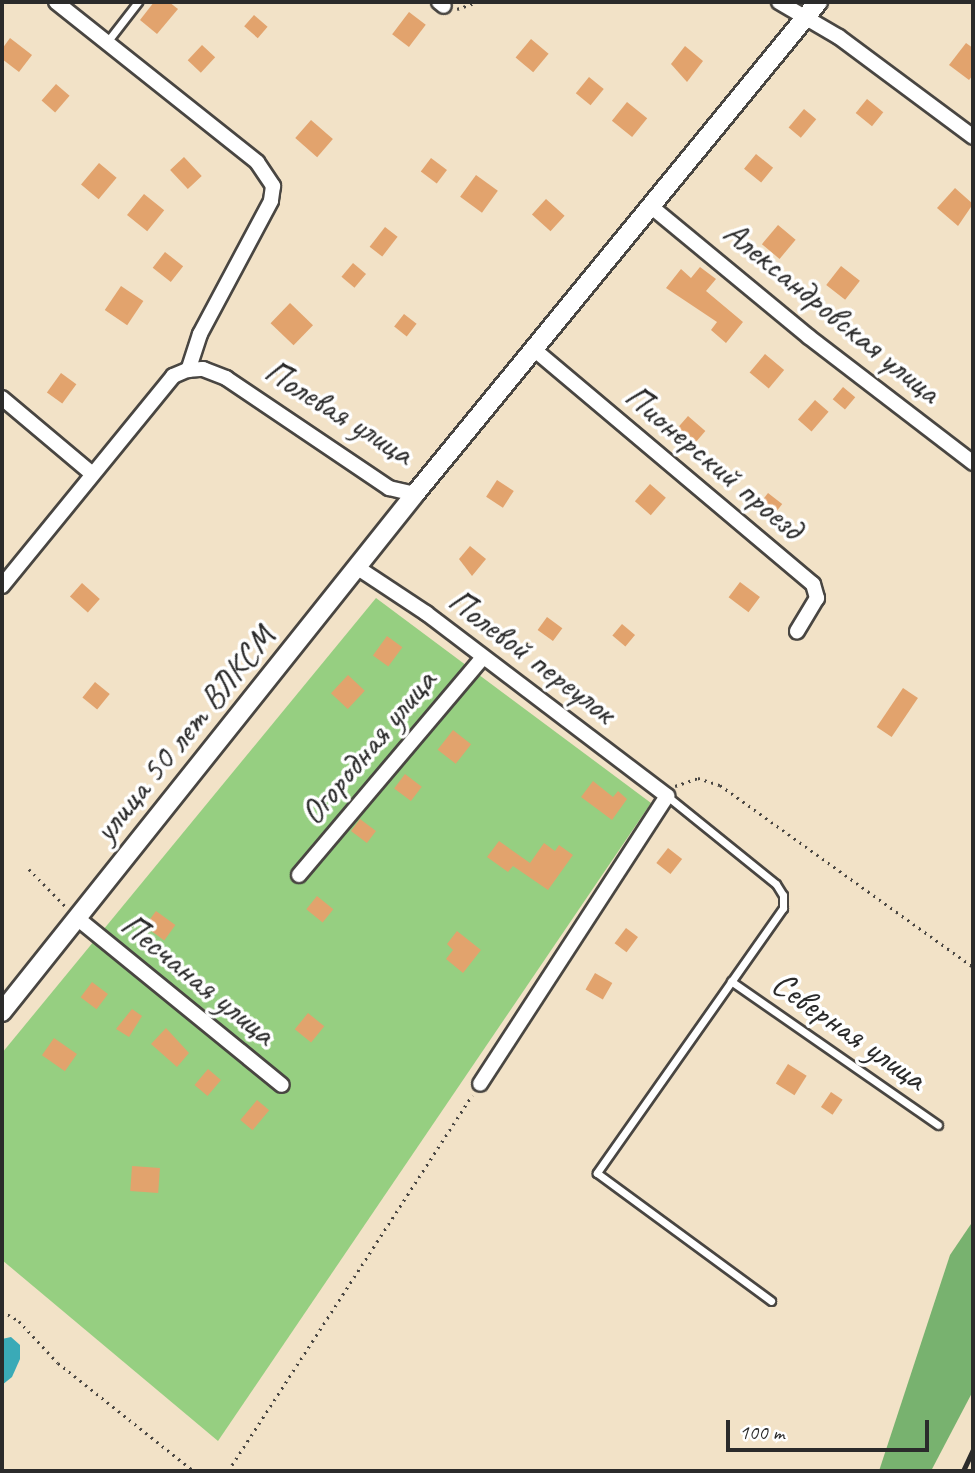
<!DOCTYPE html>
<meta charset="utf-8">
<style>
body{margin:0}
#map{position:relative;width:975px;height:1473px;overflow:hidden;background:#f2e2c7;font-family:Caveat,sans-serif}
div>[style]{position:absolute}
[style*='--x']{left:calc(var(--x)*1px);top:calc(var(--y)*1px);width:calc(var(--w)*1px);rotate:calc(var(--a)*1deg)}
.green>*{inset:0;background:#96cf81}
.forest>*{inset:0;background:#78b26f}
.water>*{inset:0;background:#3aaab7}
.building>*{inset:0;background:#e2a36d;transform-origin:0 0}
.path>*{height:2.5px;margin-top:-1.25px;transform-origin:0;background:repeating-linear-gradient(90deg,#494642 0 2px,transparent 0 7px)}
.roads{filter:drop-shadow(2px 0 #494642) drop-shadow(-2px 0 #494642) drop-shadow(0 2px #494642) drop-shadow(0 -2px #494642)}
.service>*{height:7px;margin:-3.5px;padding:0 3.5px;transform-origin:3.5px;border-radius:3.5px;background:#fff}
.minor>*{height:14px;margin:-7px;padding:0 7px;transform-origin:7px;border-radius:7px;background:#fff}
.tertiary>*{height:18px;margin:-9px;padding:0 9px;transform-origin:9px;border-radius:9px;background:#fff}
.rail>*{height:4.5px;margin:-2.25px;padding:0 2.25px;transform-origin:2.25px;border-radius:2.25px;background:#2b2b2b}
span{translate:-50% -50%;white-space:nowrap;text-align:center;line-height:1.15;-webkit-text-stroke:7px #fff;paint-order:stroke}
.street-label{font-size:35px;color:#2b2b2b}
.frame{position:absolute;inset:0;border:4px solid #2b2b2b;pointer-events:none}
.scale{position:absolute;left:726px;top:1420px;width:203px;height:32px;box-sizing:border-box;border:4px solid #2b2b2b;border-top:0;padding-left:9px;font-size:21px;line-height:24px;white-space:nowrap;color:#2b2b2b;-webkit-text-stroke:5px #fff;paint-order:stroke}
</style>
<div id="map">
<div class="green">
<i style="clip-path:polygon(376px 598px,651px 803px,218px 1441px,2px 1260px,2px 1053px)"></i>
</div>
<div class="forest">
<i style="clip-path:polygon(973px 1221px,973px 1391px,931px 1471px,879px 1471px,950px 1255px)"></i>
</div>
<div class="water">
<i style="clip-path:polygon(11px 1337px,20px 1345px,20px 1359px,12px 1377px,2px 1385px,2px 1339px)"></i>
</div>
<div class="building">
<i style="clip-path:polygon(154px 2px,169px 2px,178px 9px,157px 34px,140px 20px)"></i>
<i style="left:409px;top:12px;width:21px;height:28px;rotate:37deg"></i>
<i style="left:254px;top:15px;width:18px;height:15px;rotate:41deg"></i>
<i style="clip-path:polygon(10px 38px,32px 55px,19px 72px,2px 59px,2px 49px)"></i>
<i style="left:531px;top:39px;width:23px;height:24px;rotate:40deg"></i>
<i style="clip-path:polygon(966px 43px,973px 48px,973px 75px,969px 80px,949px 65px)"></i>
<i style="left:202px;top:45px;width:18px;height:21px;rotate:43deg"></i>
<i style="clip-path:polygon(685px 46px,703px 61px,687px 82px,671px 64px)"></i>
<i style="left:589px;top:77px;width:19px;height:21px;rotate:39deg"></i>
<i style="left:56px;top:84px;width:18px;height:22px;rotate:41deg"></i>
<i style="left:867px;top:99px;width:21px;height:18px;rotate:39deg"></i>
<i style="left:627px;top:102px;width:26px;height:24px;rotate:39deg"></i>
<i style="left:804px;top:109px;width:16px;height:24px;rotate:40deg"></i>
<i style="left:311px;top:120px;width:29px;height:24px;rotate:41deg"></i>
<i style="left:756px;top:154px;width:22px;height:19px;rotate:39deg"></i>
<i style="left:184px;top:157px;width:26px;height:19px;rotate:47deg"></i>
<i style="left:431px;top:158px;width:20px;height:17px;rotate:37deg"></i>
<i style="left:99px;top:163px;width:23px;height:28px;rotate:40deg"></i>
<i style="left:476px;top:175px;width:27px;height:27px;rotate:36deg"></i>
<i style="clip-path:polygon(955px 188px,973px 204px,958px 226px,937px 208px)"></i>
<i style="left:144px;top:194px;width:26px;height:27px;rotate:39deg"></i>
<i style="left:546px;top:199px;width:25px;height:21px;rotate:42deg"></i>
<i style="left:778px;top:225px;width:23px;height:25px;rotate:40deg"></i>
<i style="left:385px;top:227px;width:16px;height:25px;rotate:38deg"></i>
<i style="left:165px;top:252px;width:23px;height:20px;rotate:38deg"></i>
<i style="left:353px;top:263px;width:17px;height:18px;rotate:40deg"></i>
<i style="left:841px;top:266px;width:24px;height:24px;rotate:38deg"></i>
<i style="clip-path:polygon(700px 267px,716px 279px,706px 291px,743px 322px,726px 343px,711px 330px,717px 322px,666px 288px,681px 269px,691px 278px)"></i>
<i style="left:121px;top:286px;width:27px;height:29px;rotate:34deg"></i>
<i style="left:290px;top:303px;width:32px;height:28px;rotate:44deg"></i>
<i style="left:404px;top:314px;width:16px;height:16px;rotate:38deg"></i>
<i style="left:765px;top:354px;width:25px;height:24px;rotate:40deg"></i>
<i style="left:61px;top:373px;width:19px;height:24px;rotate:36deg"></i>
<i style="left:843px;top:387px;width:16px;height:16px;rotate:40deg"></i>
<i style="left:815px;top:400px;width:18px;height:26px;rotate:41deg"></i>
<i style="left:688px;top:416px;width:23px;height:21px;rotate:41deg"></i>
<i style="left:497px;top:480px;width:20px;height:20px;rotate:33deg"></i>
<i style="left:650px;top:484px;width:21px;height:23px;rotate:41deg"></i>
<i style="left:768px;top:493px;width:18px;height:19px;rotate:38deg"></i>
<i style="clip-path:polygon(470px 546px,486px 559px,472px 576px,459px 559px)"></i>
<i style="left:740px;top:582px;width:25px;height:19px;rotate:37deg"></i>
<i style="left:82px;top:583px;width:24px;height:18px;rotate:42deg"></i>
<i style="left:547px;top:617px;width:19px;height:16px;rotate:36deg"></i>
<i style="left:622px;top:624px;width:17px;height:15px;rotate:40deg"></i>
<i style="left:387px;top:636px;width:19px;height:24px;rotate:36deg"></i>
<i style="left:348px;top:675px;width:23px;height:25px;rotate:43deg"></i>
<i style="left:95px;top:682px;width:19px;height:20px;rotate:39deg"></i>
<i style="left:903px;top:688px;width:18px;height:47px;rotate:34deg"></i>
<i style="left:453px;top:730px;width:23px;height:25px;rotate:38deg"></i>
<i style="left:405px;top:774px;width:21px;height:18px;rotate:37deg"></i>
<i style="clip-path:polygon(593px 781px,613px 797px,618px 791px,627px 799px,612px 820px,581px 797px)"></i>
<i style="left:360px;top:819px;width:20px;height:15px;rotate:37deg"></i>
<i style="clip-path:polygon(499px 841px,530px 863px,544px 843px,555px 851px,559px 845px,573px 855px,548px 890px,513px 866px,508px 872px,487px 857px)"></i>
<i style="left:668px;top:848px;width:18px;height:19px;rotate:38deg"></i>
<i style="left:317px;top:896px;width:21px;height:17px;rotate:39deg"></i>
<i style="left:156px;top:911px;width:24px;height:19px;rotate:36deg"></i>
<i style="left:626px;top:928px;width:15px;height:19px;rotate:37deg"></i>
<i style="clip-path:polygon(457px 931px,481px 950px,463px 973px,446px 959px,453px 950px,447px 944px)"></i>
<i style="left:595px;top:973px;width:20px;height:19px;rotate:30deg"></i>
<i style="left:92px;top:982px;width:20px;height:19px;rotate:37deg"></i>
<i style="clip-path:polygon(132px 1009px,142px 1016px,129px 1037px,116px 1029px)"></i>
<i style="left:308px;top:1013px;width:21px;height:21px;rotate:39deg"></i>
<i style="clip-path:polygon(166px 1028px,189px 1053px,177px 1067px,151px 1044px)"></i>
<i style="left:54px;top:1038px;width:28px;height:21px;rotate:35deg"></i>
<i style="left:788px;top:1064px;width:22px;height:23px;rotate:32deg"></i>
<i style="left:208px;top:1069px;width:17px;height:21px;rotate:40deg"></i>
<i style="left:831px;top:1092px;width:14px;height:18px;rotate:34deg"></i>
<i style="left:257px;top:1100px;width:16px;height:26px;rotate:40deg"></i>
<i style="left:132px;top:1166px;width:28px;height:25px;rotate:4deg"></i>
</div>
<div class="path">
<i style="--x:457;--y:9;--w:21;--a:-19"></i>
<i style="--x:675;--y:786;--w:24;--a:-19"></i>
<i style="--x:698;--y:778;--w:23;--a:18"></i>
<i style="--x:720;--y:785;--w:312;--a:35.7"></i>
<i style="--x:29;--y:869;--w:54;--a:45.7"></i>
<i style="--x:2;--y:1311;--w:20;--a:30"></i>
<i style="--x:19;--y:1321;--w:57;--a:47.1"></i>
<i style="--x:58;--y:1363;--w:174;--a:38.5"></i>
<i style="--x:228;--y:1471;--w:448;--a:-57"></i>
</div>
<div class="roads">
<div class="service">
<i style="--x:107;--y:42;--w:51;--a:-52.2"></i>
<i style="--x:667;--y:796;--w:140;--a:38.9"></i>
<i style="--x:776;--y:884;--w:13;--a:58"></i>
<i style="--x:783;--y:895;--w:13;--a:90"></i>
<i style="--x:783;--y:908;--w:324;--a:125.1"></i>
<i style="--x:597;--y:1173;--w:216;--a:36.3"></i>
<i style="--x:731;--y:981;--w:252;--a:34.8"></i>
</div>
<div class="minor">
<i style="--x:56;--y:2;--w:257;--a:38.5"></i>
<i style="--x:257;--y:162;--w:29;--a:56"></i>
<i style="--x:273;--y:186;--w:15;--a:98"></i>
<i style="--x:271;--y:201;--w:151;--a:118.1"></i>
<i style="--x:200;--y:334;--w:38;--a:108"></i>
<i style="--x:439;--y:2;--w:6;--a:39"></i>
<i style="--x:779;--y:2;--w:69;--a:30.3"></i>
<i style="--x:839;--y:37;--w:167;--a:36.7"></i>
<i style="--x:653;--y:208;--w:202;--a:39.6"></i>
<i style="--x:809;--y:337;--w:207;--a:37.5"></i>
<i style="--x:536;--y:351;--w:362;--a:40.1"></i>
<i style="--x:813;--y:584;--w:15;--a:74"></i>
<i style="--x:817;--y:598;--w:39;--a:121"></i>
<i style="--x:2;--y:398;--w:116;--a:40.1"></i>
<i style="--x:358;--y:568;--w:82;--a:33.5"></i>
<i style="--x:426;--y:613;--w:303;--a:37.2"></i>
<i style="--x:667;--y:796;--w:343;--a:123"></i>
<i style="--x:2;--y:586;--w:271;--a:-50.8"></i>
<i style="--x:173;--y:376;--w:15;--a:-23"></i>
<i style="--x:187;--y:370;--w:16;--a:-4"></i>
<i style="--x:203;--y:369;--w:25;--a:21"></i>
<i style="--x:226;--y:378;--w:197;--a:34"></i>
<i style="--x:389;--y:488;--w:27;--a:13"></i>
<i style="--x:299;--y:875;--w:285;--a:-49.8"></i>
<i style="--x:77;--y:918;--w:264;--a:39.2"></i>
</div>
<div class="tertiary">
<i style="--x:2;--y:1012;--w:662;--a:-51.43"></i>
<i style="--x:415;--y:494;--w:636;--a:-50.68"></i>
</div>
</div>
<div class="rail">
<i style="--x:963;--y:1471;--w:23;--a:-65"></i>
</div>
<div class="street-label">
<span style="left:832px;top:312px;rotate:39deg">Александровская улица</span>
<span style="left:339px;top:412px;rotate:32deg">Полевая улица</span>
<span style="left:714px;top:462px;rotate:40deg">Пионерский проезд</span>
<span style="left:532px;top:656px;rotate:37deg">Полевой переулок</span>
<span style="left:184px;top:734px;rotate:-51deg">улица 50 лет ВЛКСМ</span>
<span style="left:368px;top:747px;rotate:-50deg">Огородная улица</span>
<span style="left:198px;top:979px;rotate:39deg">Песчаная улица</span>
<span style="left:849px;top:1031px;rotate:35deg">Северная улица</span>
</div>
<div class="frame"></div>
<div class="scale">100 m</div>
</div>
